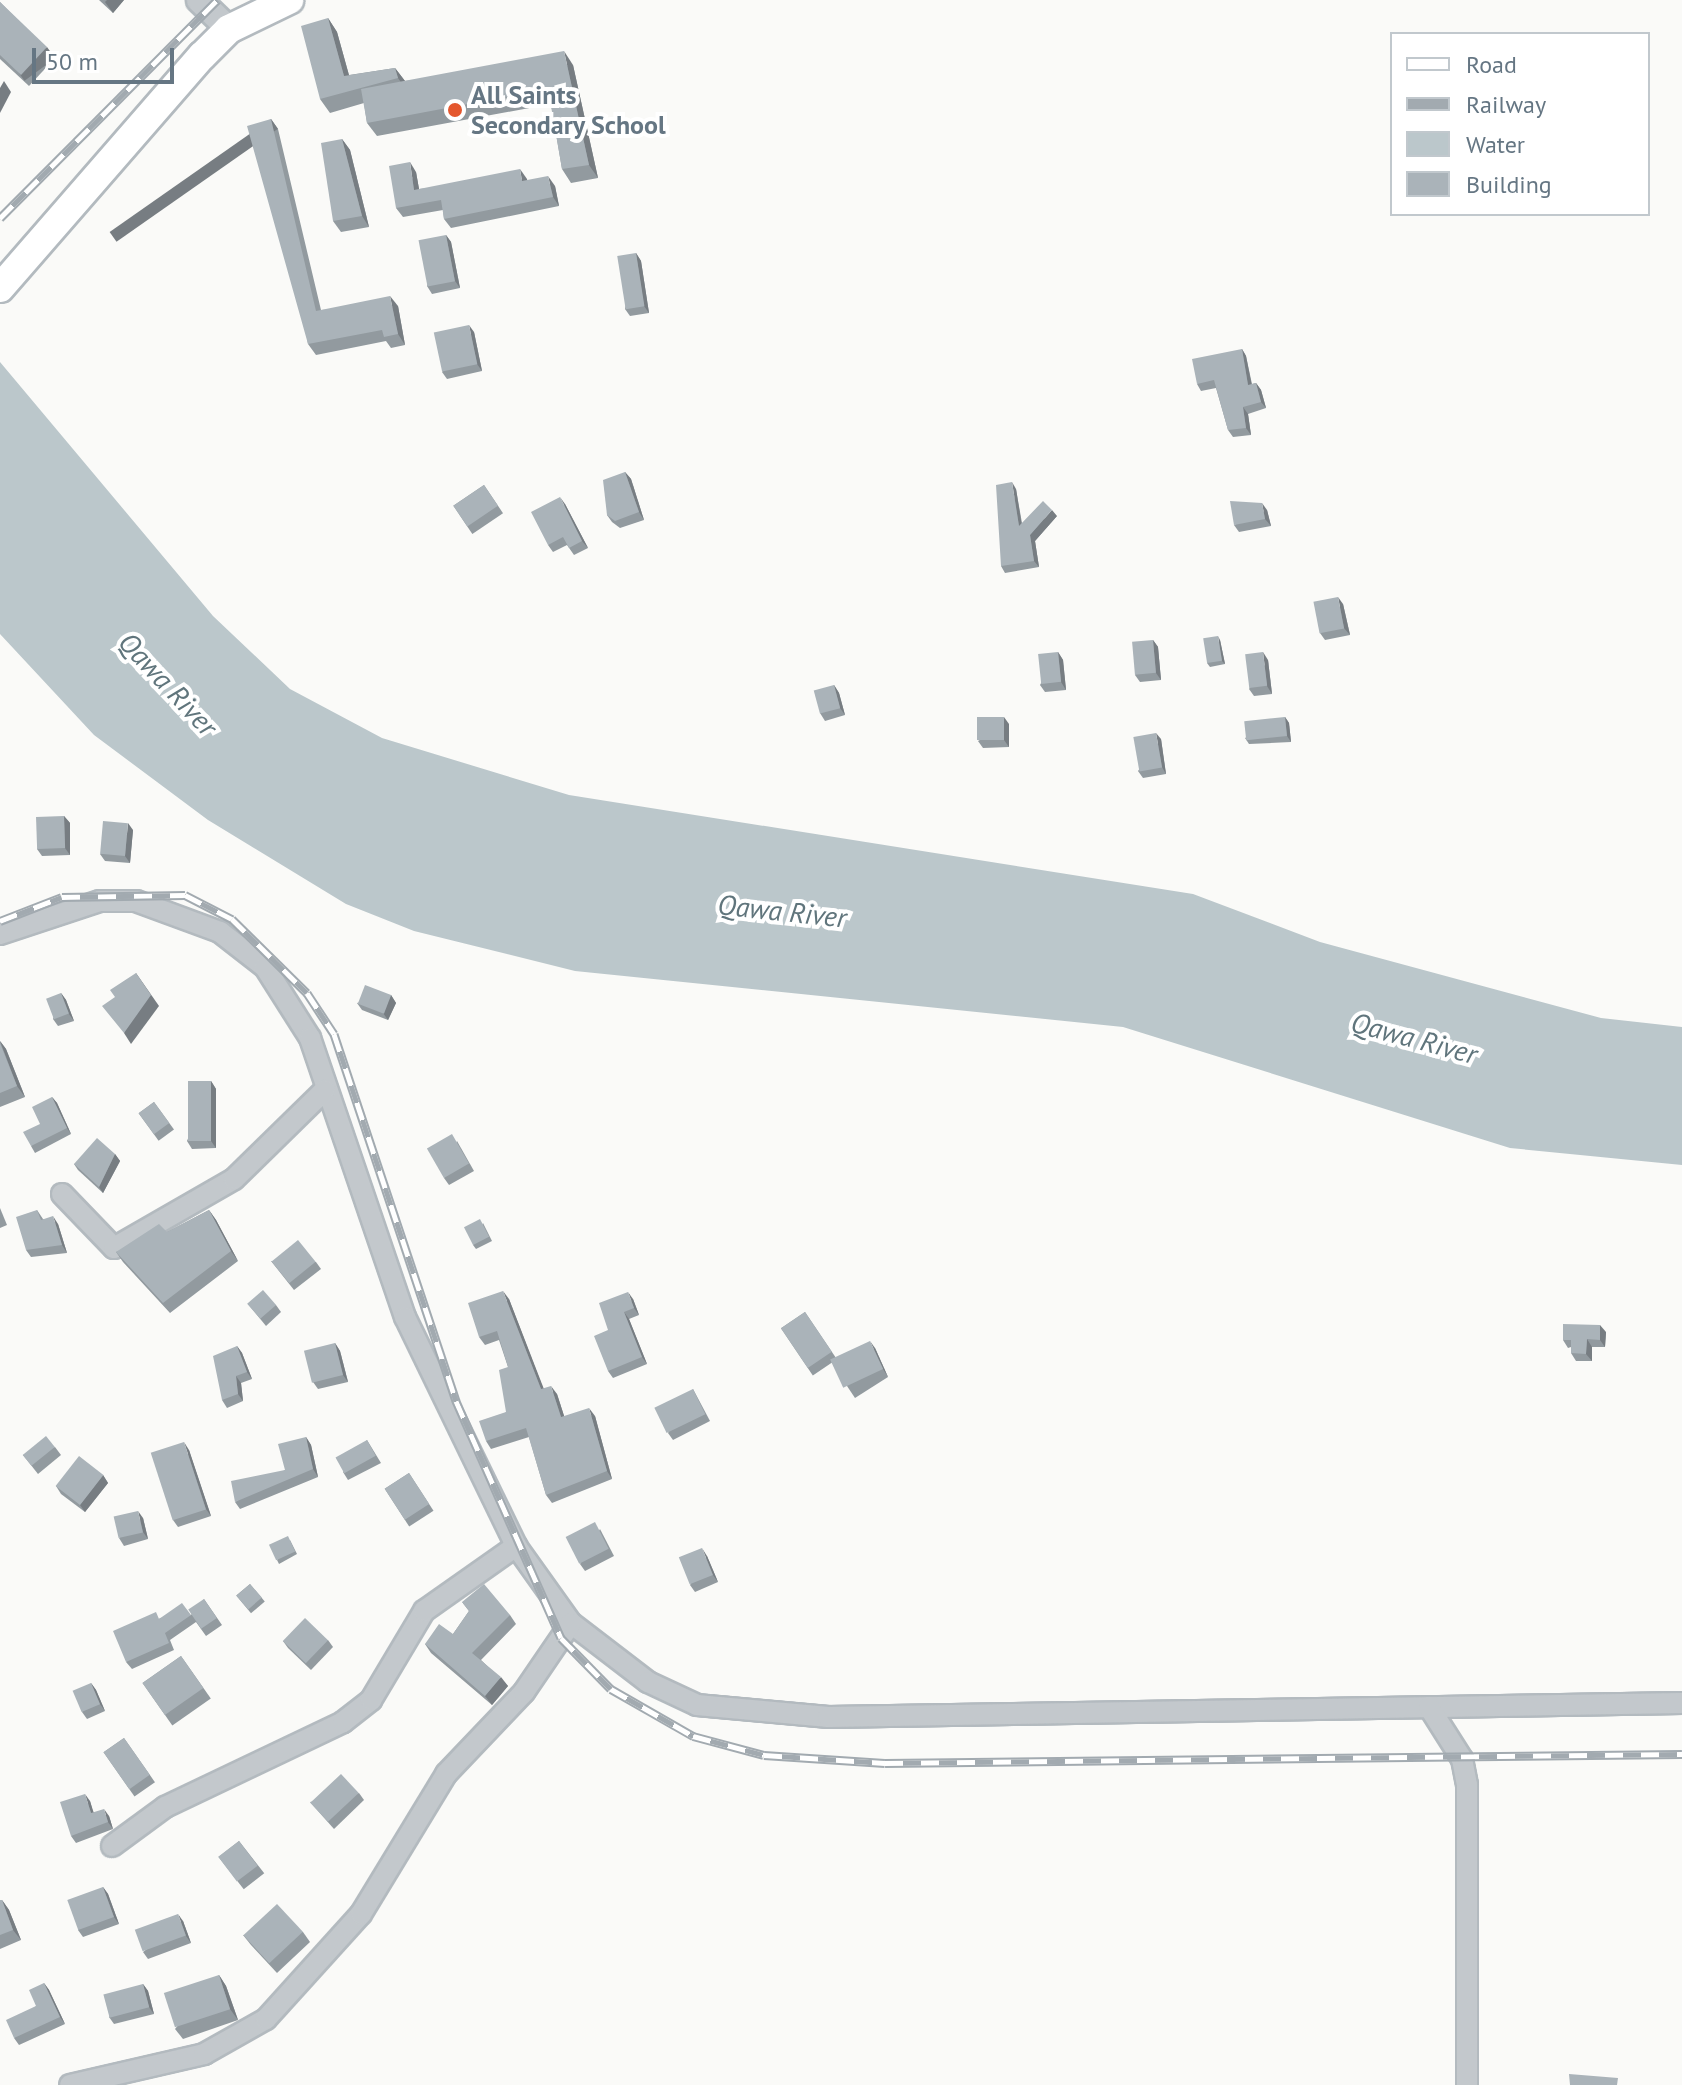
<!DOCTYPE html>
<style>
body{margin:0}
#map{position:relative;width:1682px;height:2085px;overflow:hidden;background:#fafaf8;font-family:"PT Sans",sans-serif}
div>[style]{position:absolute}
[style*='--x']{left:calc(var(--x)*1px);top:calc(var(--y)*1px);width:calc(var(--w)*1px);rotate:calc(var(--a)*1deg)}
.water>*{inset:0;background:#bbc7cb}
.roads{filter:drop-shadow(2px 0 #b3babf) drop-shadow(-2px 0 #b3babf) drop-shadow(0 2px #b3babf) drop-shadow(0 -2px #b3babf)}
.minor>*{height:20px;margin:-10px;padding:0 10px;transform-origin:10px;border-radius:10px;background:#c3c8cc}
.tertiary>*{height:24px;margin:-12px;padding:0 12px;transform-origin:12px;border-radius:12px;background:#c3c8cc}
.secondary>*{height:28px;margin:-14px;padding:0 14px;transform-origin:14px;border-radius:14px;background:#fff}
.rail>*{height:9px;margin-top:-4.5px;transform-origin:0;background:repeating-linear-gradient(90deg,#fff 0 18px,#a2aab0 0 36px);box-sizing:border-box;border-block:2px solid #a2aab0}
.wall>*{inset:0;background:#929a9f;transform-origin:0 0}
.shaded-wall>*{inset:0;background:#777d82;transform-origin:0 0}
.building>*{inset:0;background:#aab3b9;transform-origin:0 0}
.dots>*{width:22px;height:22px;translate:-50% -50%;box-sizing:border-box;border:4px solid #fff;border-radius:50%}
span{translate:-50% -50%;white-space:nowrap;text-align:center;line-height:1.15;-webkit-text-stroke:8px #fff;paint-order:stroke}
.poi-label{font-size:26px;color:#657683;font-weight:700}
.left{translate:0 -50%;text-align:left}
.water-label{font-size:28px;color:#60757c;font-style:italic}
.legend{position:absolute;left:1390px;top:32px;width:260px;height:184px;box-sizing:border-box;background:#fff;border:2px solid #c1c8cd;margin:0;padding:10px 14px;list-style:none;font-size:24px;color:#657683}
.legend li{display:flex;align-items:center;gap:16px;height:40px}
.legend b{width:40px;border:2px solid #c1c8cd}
.scale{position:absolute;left:32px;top:48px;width:142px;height:36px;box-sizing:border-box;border:4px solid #657683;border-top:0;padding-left:10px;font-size:24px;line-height:28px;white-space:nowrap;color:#657683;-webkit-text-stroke:6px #fff;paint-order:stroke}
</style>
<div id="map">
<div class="water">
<i style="clip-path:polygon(0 362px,213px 616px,290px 689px,382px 738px,569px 795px,1193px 894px,1320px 942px,1601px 1018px,1682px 1027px,1682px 1165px,1510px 1148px,1123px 1027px,575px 971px,414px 931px,346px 904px,208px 820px,94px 735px,0 634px)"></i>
</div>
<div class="roads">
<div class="minor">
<i style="--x:0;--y:934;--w:105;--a:-18.3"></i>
<i style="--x:100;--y:901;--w:36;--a:0"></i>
<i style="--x:136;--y:901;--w:90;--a:20.3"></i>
<i style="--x:220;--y:932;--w:57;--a:37.9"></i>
<i style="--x:265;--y:967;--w:84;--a:57.6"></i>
<i style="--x:310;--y:1038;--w:295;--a:71.2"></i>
<i style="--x:405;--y:1317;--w:254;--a:64.1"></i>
<i style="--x:516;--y:1546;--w:95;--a:54.5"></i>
<i style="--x:571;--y:1623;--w:97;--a:37.5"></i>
<i style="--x:648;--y:1682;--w:54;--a:25.1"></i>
<i style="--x:697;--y:1705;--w:132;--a:5.2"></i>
<i style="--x:828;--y:1717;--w:854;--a:-0.94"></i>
<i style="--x:62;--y:1194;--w:75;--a:46.1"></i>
<i style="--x:114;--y:1248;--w:138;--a:-29.9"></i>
<i style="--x:234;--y:1179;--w:127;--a:-44.4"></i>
<i style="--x:1429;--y:1707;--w:62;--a:57.6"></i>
<i style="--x:1462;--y:1759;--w:26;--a:79"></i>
<i style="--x:1467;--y:1785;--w:300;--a:90"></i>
<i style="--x:112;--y:1846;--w:66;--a:-36.3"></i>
<i style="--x:165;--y:1807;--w:197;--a:-25.5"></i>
<i style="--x:343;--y:1722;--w:36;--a:-38"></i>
<i style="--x:371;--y:1700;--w:104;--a:-59.2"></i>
<i style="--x:424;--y:1611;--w:113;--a:-35.2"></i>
<i style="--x:70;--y:2085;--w:138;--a:-13"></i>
<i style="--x:204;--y:2054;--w:71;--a:-29.4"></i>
<i style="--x:266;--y:2019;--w:142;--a:-47.9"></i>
<i style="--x:361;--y:1914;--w:164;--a:-58.7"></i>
<i style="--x:446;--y:1774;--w:113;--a:-46.4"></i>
<i style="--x:524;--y:1692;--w:83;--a:-55.7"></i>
</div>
<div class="tertiary">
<i style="--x:199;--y:0;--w:42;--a:44"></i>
</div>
<div class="secondary">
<i style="--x:0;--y:288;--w:308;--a:-49"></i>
<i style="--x:202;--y:56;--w:38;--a:-45"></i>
<i style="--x:229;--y:29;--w:67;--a:-25.8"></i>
</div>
</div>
<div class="rail">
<i style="--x:0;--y:218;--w:308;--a:-45.1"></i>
<i style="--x:0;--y:921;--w:66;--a:-21.2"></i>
<i style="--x:62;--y:897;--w:123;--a:-0.9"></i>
<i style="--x:185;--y:895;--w:53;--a:27.1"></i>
<i style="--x:232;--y:919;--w:105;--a:44.6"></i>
<i style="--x:307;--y:993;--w:49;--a:56.6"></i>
<i style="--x:334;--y:1034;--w:387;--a:71.6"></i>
<i style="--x:456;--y:1401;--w:259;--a:66.1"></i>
<i style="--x:561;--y:1638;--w:71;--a:45.6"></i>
<i style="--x:611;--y:1689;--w:95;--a:29.8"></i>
<i style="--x:693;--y:1736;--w:73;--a:15"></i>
<i style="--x:764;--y:1755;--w:121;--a:3.8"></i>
<i style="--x:885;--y:1763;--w:797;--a:-0.65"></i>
</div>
<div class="wall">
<i style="clip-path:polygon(99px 0,124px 0,113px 13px)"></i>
<i style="clip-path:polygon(0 2px,55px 58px,29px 86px,0 59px)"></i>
<i style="clip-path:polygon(328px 18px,337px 32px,349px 75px,395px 68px,405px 81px,573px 65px,598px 178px,571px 183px,562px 169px,551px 104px,377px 136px,367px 123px,364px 103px,330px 113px,320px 99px)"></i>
<i style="clip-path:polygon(271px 119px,278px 129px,321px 310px,398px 306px,405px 345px,391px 348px,386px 341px,316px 355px,308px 344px)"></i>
<i style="clip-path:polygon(342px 139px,350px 150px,369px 227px,341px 232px,333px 221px)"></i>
<i style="clip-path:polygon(416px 172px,419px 189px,527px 179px,527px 180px,555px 186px,559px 206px,451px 228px,444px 219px,443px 210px,403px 217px,396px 208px)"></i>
<i style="clip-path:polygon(446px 235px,451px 242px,460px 288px,432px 294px,427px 286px)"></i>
<i style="clip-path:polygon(636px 253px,641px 261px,649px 313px,630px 316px,625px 309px)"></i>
<i style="clip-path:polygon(474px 332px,482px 371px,447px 379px,442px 372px)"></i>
<i style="clip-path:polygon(1242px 349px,1246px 356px,1252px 384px,1256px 383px,1261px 390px,1266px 408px,1248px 414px,1251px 435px,1233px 437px,1228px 430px,1216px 388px,1201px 391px,1197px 384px)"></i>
<i style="clip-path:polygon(625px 472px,631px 479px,644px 520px,620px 528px,612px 522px,607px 515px)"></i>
<i style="left:484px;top:485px;width:34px;height:37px;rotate:56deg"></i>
<i style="clip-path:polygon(1016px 489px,1022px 523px,1057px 516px,1035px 541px,1039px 567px,1005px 573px,1001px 566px)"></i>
<i style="clip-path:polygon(565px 504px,588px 548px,574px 555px,567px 545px,553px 552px,548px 545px)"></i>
<i style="clip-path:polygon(1267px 510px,1271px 526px,1239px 532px,1234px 525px)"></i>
<i style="clip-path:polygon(1343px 604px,1350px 635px,1325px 640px,1320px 633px)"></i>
<i style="clip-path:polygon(1153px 640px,1158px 647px,1161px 680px,1140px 682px,1135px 675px)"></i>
<i style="clip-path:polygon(1220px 640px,1225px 664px,1210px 667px,1207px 663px)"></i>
<i style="clip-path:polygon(1058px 652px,1063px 660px,1066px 690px,1045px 692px,1040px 685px)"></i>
<i style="clip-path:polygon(1268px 660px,1272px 694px,1254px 696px,1249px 689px)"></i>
<i style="clip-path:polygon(834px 685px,839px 693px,845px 715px,825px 721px,820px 713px)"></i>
<i style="clip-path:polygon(1285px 717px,1289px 723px,1291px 742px,1249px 744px,1245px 738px)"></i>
<i style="clip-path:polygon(1009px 724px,1009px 747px,983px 748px,978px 741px)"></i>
<i style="clip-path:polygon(1161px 739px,1166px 774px,1143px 778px,1138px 771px)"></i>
<i style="clip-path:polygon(64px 816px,70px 823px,70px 855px,42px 856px,37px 849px)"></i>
<i style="clip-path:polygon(133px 830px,130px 863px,105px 861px,100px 854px)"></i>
<i style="clip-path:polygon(61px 993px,66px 1000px,74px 1021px,58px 1026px,53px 1019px)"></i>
<i style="clip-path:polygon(391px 995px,396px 1003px,388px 1020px,362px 1010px,357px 1003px)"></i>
<i style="clip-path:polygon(0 1041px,6px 1049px,25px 1097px,0 1107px)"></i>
<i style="clip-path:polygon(211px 1081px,216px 1089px,216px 1148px,192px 1149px,187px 1141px)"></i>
<i style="clip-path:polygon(52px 1097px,57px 1103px,71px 1134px,35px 1153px,31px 1146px)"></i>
<i style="left:154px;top:1102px;width:34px;height:19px;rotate:54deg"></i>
<i style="clip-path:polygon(457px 1141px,474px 1171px,449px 1185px,444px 1178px)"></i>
<i style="clip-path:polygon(115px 1154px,120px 1161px,103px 1193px,78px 1170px,74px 1164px)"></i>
<i style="clip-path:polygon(0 1208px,7px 1225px,0 1228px)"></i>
<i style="clip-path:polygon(37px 1210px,43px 1219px,58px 1224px,67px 1253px,31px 1257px,26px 1250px)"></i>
<i style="clip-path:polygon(209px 1210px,216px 1220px,238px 1261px,170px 1313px,123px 1262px,116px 1252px,167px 1232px)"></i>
<i style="clip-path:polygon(483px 1223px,492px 1241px,476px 1249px,473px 1245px)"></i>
<i style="clip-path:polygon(271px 1261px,316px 1262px,321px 1269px,294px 1290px)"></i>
<i style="clip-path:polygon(509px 1299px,543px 1388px,557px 1394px,564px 1416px,595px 1416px,612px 1479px,552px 1503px,546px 1495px,529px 1437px,491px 1449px,486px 1441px,506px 1412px,508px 1367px,499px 1340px,485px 1345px,479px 1337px)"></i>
<i style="clip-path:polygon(633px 1299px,639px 1315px,629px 1319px,647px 1364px,613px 1378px,608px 1371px,608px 1330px)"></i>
<i style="clip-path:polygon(248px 1304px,276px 1305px,281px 1312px,266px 1326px)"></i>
<i style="left:805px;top:1312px;width:57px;height:29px;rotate:56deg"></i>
<i style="clip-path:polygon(1606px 1332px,1605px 1347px,1592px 1347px,1592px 1361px,1576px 1361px,1571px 1353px,1571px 1347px,1568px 1348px,1563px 1340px)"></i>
<i style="clip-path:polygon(335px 1343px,340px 1351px,348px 1382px,318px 1389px,313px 1382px)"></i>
<i style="clip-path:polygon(237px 1346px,242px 1353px,252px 1379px,241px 1383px,243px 1401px,227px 1408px,222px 1400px)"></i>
<i style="clip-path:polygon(875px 1348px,888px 1377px,855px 1398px,833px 1365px)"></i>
<i style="clip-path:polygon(693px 1389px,710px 1421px,673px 1440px,668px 1433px)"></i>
<i style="clip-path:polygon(306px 1437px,311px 1445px,318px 1477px,240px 1509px,235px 1502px,285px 1470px)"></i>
<i style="clip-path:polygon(367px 1440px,381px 1463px,348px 1480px,343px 1472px)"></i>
<i style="clip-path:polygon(55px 1447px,61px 1455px,38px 1474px,23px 1455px)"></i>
<i style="clip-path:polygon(189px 1450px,211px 1516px,178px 1527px,173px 1520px)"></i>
<i style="left:409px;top:1473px;width:45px;height:29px;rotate:57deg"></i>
<i style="clip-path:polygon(103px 1475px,108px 1483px,85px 1512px,61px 1494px,56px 1486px)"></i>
<i style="clip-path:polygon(143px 1518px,148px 1539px,124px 1546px,119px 1538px)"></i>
<i style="clip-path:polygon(600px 1529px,614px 1556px,585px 1571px,580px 1564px)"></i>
<i style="clip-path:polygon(290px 1540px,297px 1554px,279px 1564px,277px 1560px)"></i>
<i style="clip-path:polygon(707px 1556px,718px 1582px,695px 1592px,690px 1585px)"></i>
<i style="left:250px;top:1584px;width:23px;height:18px;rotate:50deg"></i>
<i style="clip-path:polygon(204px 1599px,222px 1625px,206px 1636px,196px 1622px,170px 1640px,174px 1650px,132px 1669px,126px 1662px,160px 1618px,191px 1615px)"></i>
<i style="clip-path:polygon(462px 1602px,510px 1615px,516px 1624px,481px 1660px,508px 1686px,492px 1705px,431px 1653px,425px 1644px,453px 1634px,469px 1611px)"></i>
<i style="clip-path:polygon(328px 1640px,333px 1647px,311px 1670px,288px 1648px,283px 1641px)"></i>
<i style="left:181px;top:1656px;width:52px;height:47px;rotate:55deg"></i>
<i style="clip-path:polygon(91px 1683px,96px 1690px,105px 1711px,87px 1719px,82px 1712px)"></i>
<i style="left:124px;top:1738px;width:54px;height:25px;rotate:55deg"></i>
<i style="clip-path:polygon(359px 1793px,364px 1800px,334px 1829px,310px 1802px)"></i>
<i style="clip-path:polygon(90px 1801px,93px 1812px,109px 1816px,113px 1829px,76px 1843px,71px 1836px)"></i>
<i style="left:239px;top:1841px;width:41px;height:26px;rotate:52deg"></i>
<i style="clip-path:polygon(103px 1887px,108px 1894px,119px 1924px,83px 1937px,78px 1930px)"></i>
<i style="clip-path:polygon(0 1900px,2px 1900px,9px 1910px,21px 1940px,0 1949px)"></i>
<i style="clip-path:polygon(183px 1921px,191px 1943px,148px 1959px,143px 1952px)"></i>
<i style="clip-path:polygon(303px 1932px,310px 1942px,277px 1973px,251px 1945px,243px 1935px)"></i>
<i style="clip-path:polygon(219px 1975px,226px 1986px,238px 2020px,183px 2039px,175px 2029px)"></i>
<i style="clip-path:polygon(44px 1983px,49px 1990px,65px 2024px,19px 2045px,14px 2038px,36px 2006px)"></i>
<i style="clip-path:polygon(143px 1984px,148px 1991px,154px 2014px,114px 2024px,109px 2017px)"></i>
</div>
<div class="shaded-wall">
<i style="clip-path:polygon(107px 0,124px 0,113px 13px,105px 2px)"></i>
<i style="clip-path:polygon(328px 18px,337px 32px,353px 90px,344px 76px)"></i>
<i style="left:47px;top:47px;width:14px;height:38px;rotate:54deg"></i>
<i style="clip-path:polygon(564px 51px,573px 65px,598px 178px,589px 165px)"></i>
<i style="clip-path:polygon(395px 68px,405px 81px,407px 91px,398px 78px)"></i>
<i style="clip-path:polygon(4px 81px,11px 92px,0 113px,0 88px)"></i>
<i style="left:271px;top:119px;width:12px;height:197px;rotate:55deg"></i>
<i style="clip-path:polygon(342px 139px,350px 150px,369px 227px,362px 216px)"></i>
<i style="clip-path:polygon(410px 162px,416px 172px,421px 200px,414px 190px)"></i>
<i style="clip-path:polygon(520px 169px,527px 179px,529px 191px,522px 181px)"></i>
<i style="clip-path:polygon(548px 176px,555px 186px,559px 206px,553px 197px)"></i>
<i style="clip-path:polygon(446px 235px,451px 242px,460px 288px,455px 281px)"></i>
<i style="clip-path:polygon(636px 253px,641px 261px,649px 313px,644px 306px)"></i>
<i style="clip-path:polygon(390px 296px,398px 306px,405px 345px,398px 334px)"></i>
<i style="clip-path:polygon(469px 325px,474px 332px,482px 371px,477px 364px)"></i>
<i style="clip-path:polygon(1242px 349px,1246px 356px,1253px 392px,1248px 385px)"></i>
<i style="clip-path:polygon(1256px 383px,1261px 390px,1266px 408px,1261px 402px)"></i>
<i style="clip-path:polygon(1243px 407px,1248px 414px,1251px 435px,1246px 428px)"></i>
<i style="clip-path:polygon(625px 472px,631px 479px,644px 520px,639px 512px)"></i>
<i style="clip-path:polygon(1012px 482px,1016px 489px,1023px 533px,1019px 526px)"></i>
<i style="clip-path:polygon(560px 497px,565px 504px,588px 548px,582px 541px)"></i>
<i style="clip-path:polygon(1262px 503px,1267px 510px,1271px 526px,1265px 519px)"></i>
<i style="clip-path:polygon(1052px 510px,1057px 516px,1035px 541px,1039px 567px,1034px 561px,1030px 535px)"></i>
<i style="clip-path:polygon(1338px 597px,1343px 604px,1350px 635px,1344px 628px)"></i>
<i style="clip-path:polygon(1218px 636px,1220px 640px,1225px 664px,1222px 661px)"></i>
<i style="clip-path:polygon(1153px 640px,1158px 647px,1161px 680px,1156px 673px)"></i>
<i style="clip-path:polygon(1058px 652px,1063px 660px,1066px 690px,1061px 682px)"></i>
<i style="clip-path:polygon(1263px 652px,1268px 660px,1272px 694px,1267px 686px)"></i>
<i style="clip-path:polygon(834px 685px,839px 693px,845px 715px,840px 708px)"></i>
<i style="clip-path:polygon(1004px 717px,1009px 724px,1009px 747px,1004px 740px)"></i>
<i style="clip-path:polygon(1285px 717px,1289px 723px,1291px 742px,1287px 736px)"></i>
<i style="clip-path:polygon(1156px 733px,1161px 739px,1166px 774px,1162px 767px)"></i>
<i style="clip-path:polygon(64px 816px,70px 823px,70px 855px,65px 848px)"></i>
<i style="clip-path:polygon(128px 823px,133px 830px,130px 863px,125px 856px)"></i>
<i style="clip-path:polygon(136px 973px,159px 1006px,131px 1044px,124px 1033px)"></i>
<i style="clip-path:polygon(61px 993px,66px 1000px,74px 1021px,69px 1014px)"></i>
<i style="clip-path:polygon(391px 995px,396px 1003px,388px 1020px,383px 1013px)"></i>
<i style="clip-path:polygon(0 1041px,6px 1049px,25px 1097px,17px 1086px)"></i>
<i style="clip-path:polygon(211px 1081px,216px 1089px,216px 1148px,211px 1141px)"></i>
<i style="clip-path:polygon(52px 1097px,57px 1103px,71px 1134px,67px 1128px)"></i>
<i style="clip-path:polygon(115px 1154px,120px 1161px,103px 1193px,99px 1187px)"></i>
<i style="clip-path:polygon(209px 1210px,216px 1220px,238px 1261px,231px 1251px)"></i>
<i style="clip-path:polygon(53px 1216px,58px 1224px,67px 1253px,62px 1245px)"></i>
<i style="clip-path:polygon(503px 1291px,509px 1299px,547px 1397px,541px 1389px)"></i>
<i style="clip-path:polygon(628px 1292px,633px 1299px,639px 1315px,634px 1308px)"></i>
<i style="clip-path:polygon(624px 1312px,629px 1319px,647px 1364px,642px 1357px)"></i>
<i style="clip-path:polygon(1600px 1325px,1606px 1332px,1605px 1347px,1600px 1340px)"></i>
<i style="clip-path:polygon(1587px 1339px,1592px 1347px,1592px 1361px,1586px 1354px)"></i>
<i style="clip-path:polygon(870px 1341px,875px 1348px,888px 1377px,883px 1369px)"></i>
<i style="clip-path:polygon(335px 1343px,340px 1351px,348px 1382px,343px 1375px)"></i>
<i style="clip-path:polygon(237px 1346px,242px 1353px,252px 1379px,247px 1372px)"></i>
<i style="clip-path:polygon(236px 1376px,241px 1383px,243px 1401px,238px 1394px)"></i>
<i style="clip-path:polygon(551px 1386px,557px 1394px,567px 1425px,561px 1417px)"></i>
<i style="clip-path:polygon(589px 1408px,595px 1416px,612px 1479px,607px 1471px)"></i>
<i style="clip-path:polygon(306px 1437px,311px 1445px,318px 1477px,313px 1469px)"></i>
<i style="clip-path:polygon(184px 1442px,189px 1450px,211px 1516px,206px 1509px)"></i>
<i style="clip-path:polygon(103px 1475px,108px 1483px,85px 1512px,80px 1505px)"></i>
<i style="clip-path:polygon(138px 1511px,143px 1518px,148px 1539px,143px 1532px)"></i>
<i style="clip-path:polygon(702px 1548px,707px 1556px,718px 1582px,713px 1575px)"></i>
<i style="clip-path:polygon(501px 1677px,508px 1686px,492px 1705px,485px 1696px)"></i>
<i style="clip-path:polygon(91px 1683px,96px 1690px,105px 1711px,100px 1704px)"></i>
<i style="clip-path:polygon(85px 1794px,90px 1801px,96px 1820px,91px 1813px)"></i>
<i style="clip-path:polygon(104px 1809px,109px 1816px,113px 1829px,108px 1822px)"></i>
<i style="clip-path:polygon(103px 1887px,108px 1894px,119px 1924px,114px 1917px)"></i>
<i style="clip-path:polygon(2px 1900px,9px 1910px,21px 1940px,13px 1930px)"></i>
<i style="clip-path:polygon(178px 1914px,183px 1921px,191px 1943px,186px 1936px)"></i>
<i style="clip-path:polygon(219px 1975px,226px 1986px,238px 2020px,230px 2009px)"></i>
<i style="clip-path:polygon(44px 1983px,49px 1990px,65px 2024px,60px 2017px)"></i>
<i style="clip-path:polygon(143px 1984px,148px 1991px,154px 2014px,149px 2007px)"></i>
</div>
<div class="building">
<i style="clip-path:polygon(0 2px,47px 47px,21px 75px,0 55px)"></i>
<i style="clip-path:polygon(328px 18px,344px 76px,395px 68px,398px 78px,320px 99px,301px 26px)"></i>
<i style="clip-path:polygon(564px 51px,589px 165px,562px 169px,548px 89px,367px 123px,361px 89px)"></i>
<i style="clip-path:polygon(271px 119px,316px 311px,390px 296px,398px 334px,384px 337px,382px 330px,308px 344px,247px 126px)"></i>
<i style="clip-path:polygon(342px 139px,362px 216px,333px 221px,321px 143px)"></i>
<i style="clip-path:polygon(410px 162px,414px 190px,520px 169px,522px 181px,548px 176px,553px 197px,444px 219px,441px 200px,396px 208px,389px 166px)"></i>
<i style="left:446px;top:235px;width:47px;height:28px;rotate:79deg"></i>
<i style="left:636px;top:253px;width:54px;height:19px;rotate:81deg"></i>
<i style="left:469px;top:325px;width:40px;height:36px;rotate:78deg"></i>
<i style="clip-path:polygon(1242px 349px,1248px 385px,1256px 383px,1261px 402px,1243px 407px,1246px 428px,1228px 430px,1214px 380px,1197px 384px,1192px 359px)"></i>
<i style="clip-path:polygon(625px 472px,639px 512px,615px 521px,607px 515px,603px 480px)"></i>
<i style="clip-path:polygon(1012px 482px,1019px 526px,1043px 501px,1052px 510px,1030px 535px,1034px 561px,1001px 566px,996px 485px)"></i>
<i style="left:484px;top:485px;width:25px;height:37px;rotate:56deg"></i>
<i style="clip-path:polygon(560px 497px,582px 541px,569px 548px,563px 537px,548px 545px,531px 512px)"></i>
<i style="clip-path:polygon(1230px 501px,1262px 503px,1265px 519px,1234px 525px)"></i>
<i style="left:1338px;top:597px;width:32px;height:25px;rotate:79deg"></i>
<i style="left:1218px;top:636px;width:25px;height:15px;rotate:81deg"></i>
<i style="left:1153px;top:640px;width:33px;height:21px;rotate:85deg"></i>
<i style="left:1058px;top:652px;width:30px;height:20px;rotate:84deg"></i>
<i style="left:1263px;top:652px;width:34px;height:18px;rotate:83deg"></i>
<i style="left:834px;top:685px;width:24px;height:21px;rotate:75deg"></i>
<i style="left:1004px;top:717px;width:23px;height:27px;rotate:90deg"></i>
<i style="left:1285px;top:717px;width:19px;height:41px;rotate:84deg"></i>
<i style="left:1156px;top:733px;width:35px;height:23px;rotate:80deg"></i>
<i style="left:64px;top:816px;width:32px;height:28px;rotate:88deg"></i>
<i style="left:103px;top:821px;width:25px;height:33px;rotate:5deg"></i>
<i style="clip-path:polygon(136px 973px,151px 995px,124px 1033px,102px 1006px,115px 997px,110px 990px)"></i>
<i style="left:365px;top:985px;width:28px;height:20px;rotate:21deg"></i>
<i style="left:61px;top:993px;width:22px;height:16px;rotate:69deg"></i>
<i style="clip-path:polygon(0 1043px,17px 1086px,0 1093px)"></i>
<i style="left:188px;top:1081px;width:23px;height:60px"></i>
<i style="clip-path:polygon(52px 1097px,67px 1128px,31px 1146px,23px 1132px,40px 1124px,32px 1107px)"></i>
<i style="left:154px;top:1102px;width:26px;height:19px;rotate:54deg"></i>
<i style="left:452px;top:1134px;width:34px;height:29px;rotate:60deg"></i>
<i style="clip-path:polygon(97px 1138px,115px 1154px,99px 1187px,74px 1164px)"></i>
<i style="clip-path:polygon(37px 1210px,41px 1220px,53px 1216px,62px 1245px,26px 1250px,16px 1217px)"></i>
<i style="clip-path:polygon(209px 1210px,231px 1251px,163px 1303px,116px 1252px,159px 1224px,167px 1232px)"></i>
<i style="left:480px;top:1219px;width:20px;height:18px;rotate:63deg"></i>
<i style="left:298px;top:1240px;width:28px;height:34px;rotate:51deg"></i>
<i style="left:263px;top:1290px;width:20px;height:21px;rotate:49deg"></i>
<i style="clip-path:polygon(503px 1291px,541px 1389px,551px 1386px,561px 1417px,589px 1408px,607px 1471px,546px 1495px,526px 1428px,486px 1441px,479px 1421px,506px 1412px,499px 1370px,508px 1367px,497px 1331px,479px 1337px,468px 1303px)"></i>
<i style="clip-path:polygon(628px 1292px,634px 1308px,624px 1312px,642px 1357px,608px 1371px,594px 1336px,608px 1330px,599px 1303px)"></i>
<i style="left:805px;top:1312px;width:48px;height:29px;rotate:56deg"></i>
<i style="clip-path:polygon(1563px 1324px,1600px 1325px,1600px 1340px,1587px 1339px,1586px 1354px,1571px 1353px,1571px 1340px,1563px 1340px)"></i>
<i style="left:870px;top:1341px;width:31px;height:44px;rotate:65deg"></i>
<i style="left:335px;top:1343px;width:33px;height:32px;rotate:76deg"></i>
<i style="clip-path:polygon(237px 1346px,247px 1372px,236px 1376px,238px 1394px,222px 1400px,213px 1356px)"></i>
<i style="left:693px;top:1389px;width:28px;height:43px;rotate:64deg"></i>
<i style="left:46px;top:1436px;width:14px;height:30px;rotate:51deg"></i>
<i style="clip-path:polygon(306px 1437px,313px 1469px,235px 1502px,231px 1481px,285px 1470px,278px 1444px)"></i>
<i style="left:367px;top:1440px;width:18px;height:36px;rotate:61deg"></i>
<i style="left:184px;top:1442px;width:71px;height:35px;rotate:72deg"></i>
<i style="left:79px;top:1456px;width:31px;height:38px;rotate:38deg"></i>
<i style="left:409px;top:1473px;width:37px;height:29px;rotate:57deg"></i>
<i style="left:138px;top:1511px;width:22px;height:25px;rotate:77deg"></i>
<i style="left:595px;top:1522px;width:30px;height:33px;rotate:63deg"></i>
<i style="left:288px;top:1536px;width:17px;height:21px;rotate:65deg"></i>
<i style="left:702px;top:1548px;width:29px;height:25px;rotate:68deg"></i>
<i style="left:250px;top:1584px;width:18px;height:18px;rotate:49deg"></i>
<i style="clip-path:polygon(484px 1584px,510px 1615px,472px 1653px,501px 1677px,485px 1696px,425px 1644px,439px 1624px,453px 1634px,469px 1611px,462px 1602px)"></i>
<i style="left:204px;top:1599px;width:23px;height:19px;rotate:56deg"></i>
<i style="clip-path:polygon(182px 1603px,191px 1615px,165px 1633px,169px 1643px,126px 1662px,113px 1631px,156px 1612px,159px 1619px)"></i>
<i style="left:305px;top:1618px;width:32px;height:32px;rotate:44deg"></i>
<i style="left:181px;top:1656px;width:39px;height:47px;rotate:55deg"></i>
<i style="left:91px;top:1683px;width:23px;height:20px;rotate:67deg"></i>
<i style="left:124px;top:1738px;width:45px;height:25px;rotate:55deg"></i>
<i style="left:341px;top:1774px;width:26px;height:42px;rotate:47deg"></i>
<i style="clip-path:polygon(85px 1794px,91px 1813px,104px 1809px,108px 1822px,71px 1836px,60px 1802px)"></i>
<i style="left:239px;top:1841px;width:31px;height:26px;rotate:53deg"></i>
<i style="left:103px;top:1887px;width:32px;height:38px;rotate:70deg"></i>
<i style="clip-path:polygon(0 1900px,2px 1900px,13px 1930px,0 1935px)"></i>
<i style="left:277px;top:1904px;width:38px;height:46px;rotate:47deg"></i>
<i style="left:178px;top:1914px;width:23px;height:46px;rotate:70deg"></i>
<i style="left:219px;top:1975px;width:36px;height:58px;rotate:72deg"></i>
<i style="clip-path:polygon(44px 1983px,60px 2017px,14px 2038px,6px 2020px,36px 2006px,29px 1990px)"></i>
<i style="left:143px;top:1984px;width:24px;height:41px;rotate:75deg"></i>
<i style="clip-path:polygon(1569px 2074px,1618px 2078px,1617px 2085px,1570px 2085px)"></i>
</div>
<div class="dots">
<i style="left:455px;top:110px;background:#e4572e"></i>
</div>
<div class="poi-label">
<span class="left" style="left:471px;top:110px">All Saints<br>Secondary School</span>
</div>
<div class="water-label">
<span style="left:168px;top:684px;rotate:47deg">Qawa River</span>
<span style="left:782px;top:911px;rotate:6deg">Qawa River</span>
<span style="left:1414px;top:1038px;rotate:15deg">Qawa River</span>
</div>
<ul class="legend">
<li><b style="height:10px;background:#fff"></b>Road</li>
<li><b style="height:10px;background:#a2aab0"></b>Railway</li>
<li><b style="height:22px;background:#bbc7cb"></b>Water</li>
<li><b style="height:22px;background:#aab3b9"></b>Building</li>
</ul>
<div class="scale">50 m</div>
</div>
